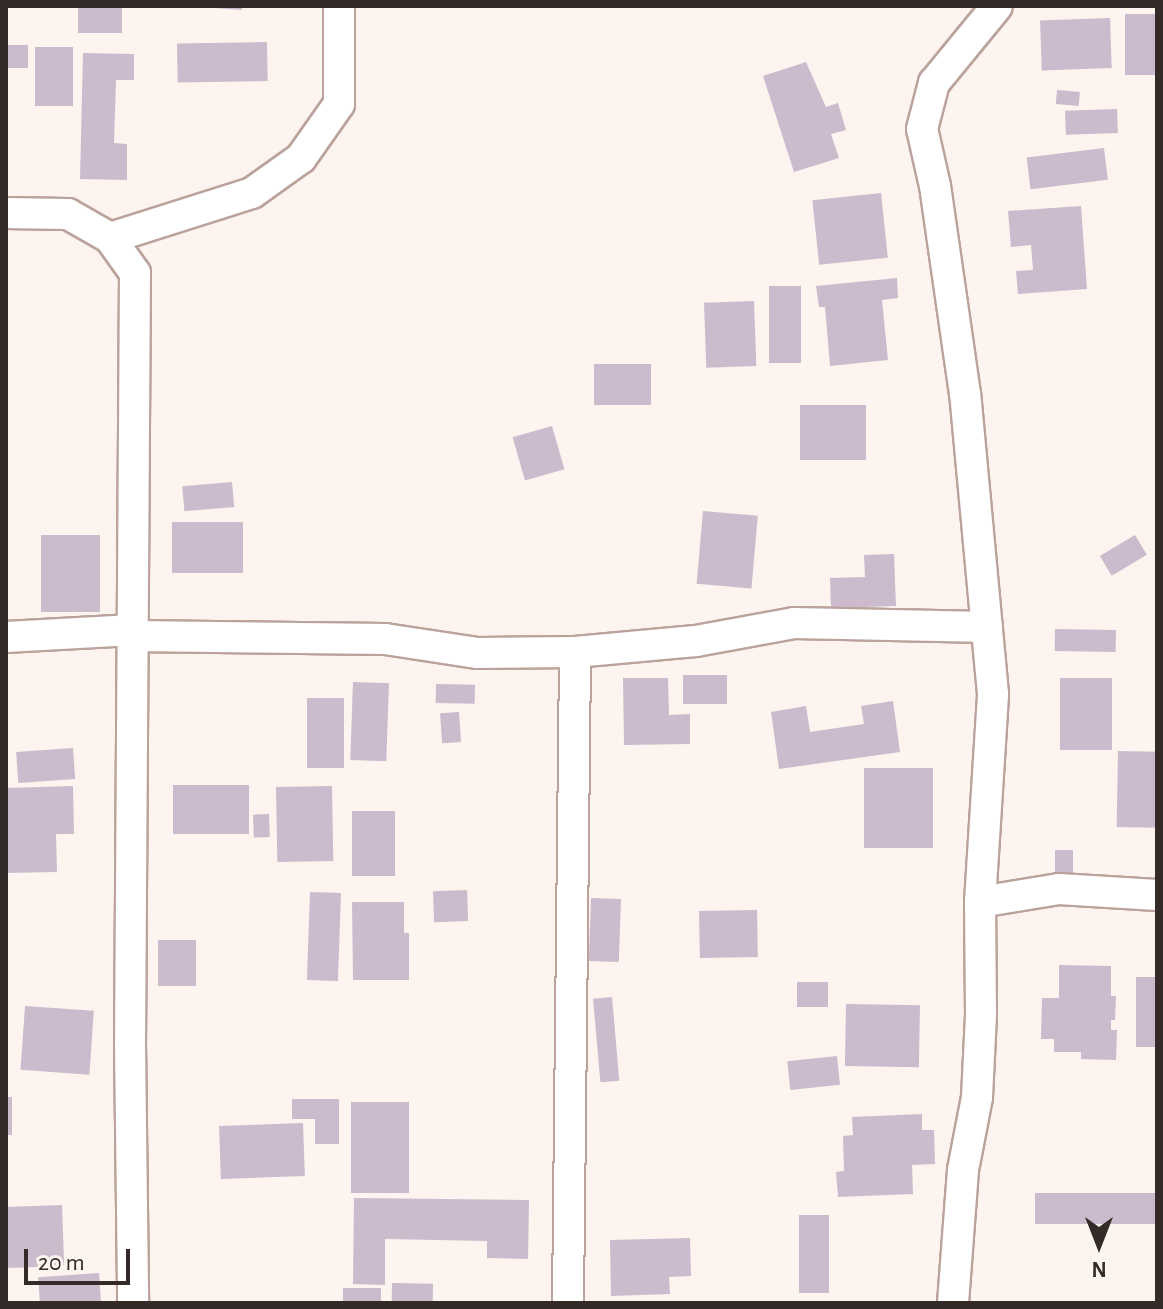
<!DOCTYPE html>
<style>
body{margin:0}
#map{position:relative;width:1163px;height:1309px;overflow:hidden;background:#fdf3ef;font-family:"Alegreya Sans",sans-serif}
div>[style]{position:absolute}
[style*='--x']{left:calc(var(--x)*1px);top:calc(var(--y)*1px);width:calc(var(--w)*1px);rotate:calc(var(--a)*1deg)}
.building>*{inset:0;background:#cbc;transform-origin:0 0}
.roads{filter:drop-shadow(2px 0 #bba39b) drop-shadow(-2px 0 #bba39b) drop-shadow(0 2px #bba39b) drop-shadow(0 -2px #bba39b)}
.street>*{height:30px;margin:-15px;padding:0 15px;transform-origin:15px;border-radius:15px;background:#fff}
span{translate:-50% -50%;white-space:nowrap;text-align:center;line-height:1.15;-webkit-text-stroke:7px #fdf3ef;paint-order:stroke}
.frame{position:absolute;inset:0;border:8px solid #342a27;pointer-events:none}
.north{position:absolute;left:1059px;top:1205px;width:80px;height:80px;-webkit-text-stroke:6px #fdf3ef;paint-order:stroke;rotate:180deg;font-size:22px;font-weight:700;line-height:32px;text-align:center;color:#342a27}
.north::after{content:'';display:block;margin:auto;width:28px;height:36px;background:#342a27;clip-path:polygon(50% 0,100% 100%,50% 72%,0 100%)}
.scale{position:absolute;left:24px;top:1249px;width:106px;height:36px;box-sizing:border-box;border:4px solid #342a27;border-top:0;padding-left:10px;font-size:24px;line-height:28px;white-space:nowrap;color:#342a27;-webkit-text-stroke:6px #fdf3ef;paint-order:stroke}
</style>
<div id="map">
<div class="building">
<i style="left:78px;top:6px;width:44px;height:27px"></i>
<i style="clip-path:polygon(185px 6px,242px 6px,242px 10px)"></i>
<i style="left:1157px;top:14px;width:61px;height:32px;rotate:90deg"></i>
<i style="left:1110px;top:18px;width:50px;height:70px;rotate:88deg"></i>
<i style="left:267px;top:42px;width:39px;height:90px;rotate:89deg"></i>
<i style="left:6px;top:45px;width:22px;height:23px"></i>
<i style="left:73px;top:47px;width:59px;height:38px;rotate:90deg"></i>
<i style="clip-path:polygon(83px 53px,134px 54px,134px 80px,116px 80px,114px 143px,127px 144px,127px 180px,80px 179px)"></i>
<i style="clip-path:polygon(806px 62px,826px 107px,838px 103px,846px 130px,831px 134px,839px 158px,794px 172px,763px 76px)"></i>
<i style="left:1057px;top:90px;width:23px;height:14px;rotate:5deg"></i>
<i style="left:1117px;top:109px;width:24px;height:52px;rotate:88deg"></i>
<i style="left:1104px;top:148px;width:32px;height:78px;rotate:83deg"></i>
<i style="left:881px;top:193px;width:65px;height:69px;rotate:84deg"></i>
<i style="clip-path:polygon(1081px 206px,1087px 289px,1018px 294px,1016px 271px,1033px 270px,1031px 245px,1011px 247px,1008px 211px)"></i>
<i style="clip-path:polygon(897px 278px,898px 298px,882px 300px,888px 360px,830px 366px,825px 307px,819px 307px,816px 286px)"></i>
<i style="left:769px;top:286px;width:32px;height:77px"></i>
<i style="left:754px;top:301px;width:65px;height:50px;rotate:88deg"></i>
<i style="left:594px;top:364px;width:57px;height:41px"></i>
<i style="left:800px;top:405px;width:66px;height:55px"></i>
<i style="left:552px;top:426px;width:45px;height:41px;rotate:74deg"></i>
<i style="left:232px;top:482px;width:25px;height:50px;rotate:85deg"></i>
<i style="left:703px;top:511px;width:55px;height:73px;rotate:5deg"></i>
<i style="left:243px;top:522px;width:51px;height:71px;rotate:90deg"></i>
<i style="left:41px;top:535px;width:59px;height:77px"></i>
<i style="left:1135px;top:535px;width:23px;height:41px;rotate:59deg"></i>
<i style="clip-path:polygon(894px 554px,896px 606px,831px 608px,830px 578px,865px 577px,864px 555px)"></i>
<i style="left:1055px;top:629px;width:61px;height:22px;rotate:1deg"></i>
<i style="left:683px;top:675px;width:44px;height:29px"></i>
<i style="clip-path:polygon(623px 678px,668px 678px,669px 715px,690px 714px,690px 744px,624px 745px)"></i>
<i style="left:1060px;top:678px;width:52px;height:72px"></i>
<i style="left:353px;top:682px;width:36px;height:78px;rotate:2deg"></i>
<i style="left:436px;top:684px;width:39px;height:19px;rotate:1deg"></i>
<i style="left:307px;top:698px;width:37px;height:70px"></i>
<i style="clip-path:polygon(893px 701px,900px 752px,779px 769px,771px 712px,806px 706px,810px 732px,864px 724px,861px 706px)"></i>
<i style="left:459px;top:712px;width:30px;height:19px;rotate:86deg"></i>
<i style="left:73px;top:748px;width:31px;height:57px;rotate:86deg"></i>
<i style="left:1118px;top:751px;width:39px;height:76px;rotate:1deg"></i>
<i style="left:864px;top:768px;width:69px;height:80px"></i>
<i style="left:173px;top:785px;width:76px;height:49px"></i>
<i style="clip-path:polygon(73px 786px,74px 834px,56px 834px,57px 872px,6px 873px,6px 788px)"></i>
<i style="left:332px;top:786px;width:75px;height:56px;rotate:89deg"></i>
<i style="left:352px;top:811px;width:43px;height:65px"></i>
<i style="left:269px;top:814px;width:23px;height:16px;rotate:88deg"></i>
<i style="left:1055px;top:850px;width:18px;height:23px"></i>
<i style="left:467px;top:890px;width:31px;height:34px;rotate:88deg"></i>
<i style="left:310px;top:892px;width:31px;height:88px;rotate:2deg"></i>
<i style="left:591px;top:898px;width:30px;height:63px;rotate:2deg"></i>
<i style="clip-path:polygon(352px 902px,404px 902px,404px 933px,409px 933px,409px 980px,353px 980px)"></i>
<i style="left:757px;top:910px;width:47px;height:58px;rotate:89deg"></i>
<i style="left:158px;top:940px;width:38px;height:46px"></i>
<i style="clip-path:polygon(1059px 965px,1111px 966px,1111px 996px,1116px 996px,1115px 1020px,1111px 1020px,1111px 1030px,1117px 1030px,1116px 1060px,1081px 1059px,1081px 1052px,1054px 1052px,1054px 1039px,1041px 1039px,1042px 998px,1059px 998px)"></i>
<i style="left:1136px;top:977px;width:21px;height:70px"></i>
<i style="left:828px;top:982px;width:25px;height:31px;rotate:90deg"></i>
<i style="left:612px;top:997px;width:84px;height:19px;rotate:85deg"></i>
<i style="left:846px;top:1004px;width:74px;height:62px;rotate:1deg"></i>
<i style="left:25px;top:1006px;width:69px;height:64px;rotate:4deg"></i>
<i style="left:837px;top:1056px;width:29px;height:50px;rotate:84deg"></i>
<i style="left:6px;top:1097px;width:6px;height:38px"></i>
<i style="clip-path:polygon(292px 1099px,339px 1099px,339px 1144px,315px 1144px,315px 1119px,292px 1119px)"></i>
<i style="left:351px;top:1102px;width:58px;height:91px"></i>
<i style="clip-path:polygon(922px 1114px,922px 1130px,934px 1130px,935px 1164px,912px 1165px,913px 1194px,838px 1197px,836px 1172px,844px 1171px,843px 1136px,853px 1135px,852px 1117px)"></i>
<i style="left:303px;top:1123px;width:53px;height:84px;rotate:88deg"></i>
<i style="left:1035px;top:1193px;width:122px;height:31px"></i>
<i style="clip-path:polygon(354px 1198px,529px 1200px,528px 1259px,487px 1258px,487px 1241px,385px 1239px,385px 1285px,353px 1284px)"></i>
<i style="left:62px;top:1205px;width:61px;height:56px;rotate:88deg"></i>
<i style="left:799px;top:1215px;width:30px;height:78px"></i>
<i style="clip-path:polygon(690px 1238px,691px 1276px,669px 1277px,670px 1294px,611px 1296px,610px 1240px)"></i>
<i style="left:99px;top:1273px;width:29px;height:61px;rotate:86deg"></i>
<i style="left:392px;top:1283px;width:41px;height:20px;rotate:1deg"></i>
<i style="left:343px;top:1288px;width:38px;height:15px"></i>
</div>
<div class="roads">
<div class="street">
<i style="--x:6;--y:213;--w:62;--a:0.9"></i>
<i style="--x:68;--y:214;--w:48;--a:29.7"></i>
<i style="--x:110;--y:238;--w:43;--a:54.5"></i>
<i style="--x:135;--y:273;--w:771;--a:90.37"></i>
<i style="--x:130;--y:1044;--w:259;--a:89.3"></i>
<i style="--x:110;--y:238;--w:149;--a:-17.6"></i>
<i style="--x:252;--y:193;--w:60;--a:-35.5"></i>
<i style="--x:301;--y:158;--w:66;--a:-54.9"></i>
<i style="--x:339;--y:104;--w:98;--a:-90"></i>
<i style="--x:131;--y:636;--w:254;--a:0.7"></i>
<i style="--x:385;--y:639;--w:94;--a:8.6"></i>
<i style="--x:478;--y:653;--w:97;--a:-0.6"></i>
<i style="--x:575;--y:652;--w:121;--a:-5.2"></i>
<i style="--x:696;--y:641;--w:100;--a:-10.4"></i>
<i style="--x:794;--y:623;--w:193;--a:1.2"></i>
<i style="--x:6;--y:637;--w:127;--a:-3.2"></i>
<i style="--x:980;--y:902;--w:80;--a:-9.3"></i>
<i style="--x:1059;--y:889;--w:98;--a:3.5"></i>
<i style="--x:568;--y:1303;--w:651;--a:-89.38"></i>
<i style="--x:953;--y:1303;--w:133;--a:-85.7"></i>
<i style="--x:963;--y:1170;--w:74;--a:-79.1"></i>
<i style="--x:977;--y:1097;--w:83;--a:-87.2"></i>
<i style="--x:981;--y:1014;--w:112;--a:-90.5"></i>
<i style="--x:980;--y:902;--w:208;--a:-86.4"></i>
<i style="--x:993;--y:694;--w:301;--a:-95.3"></i>
<i style="--x:965;--y:394;--w:210;--a:-98.2"></i>
<i style="--x:935;--y:186;--w:58;--a:-102.8"></i>
<i style="--x:922;--y:129;--w:48;--a:-75.4"></i>
<i style="--x:934;--y:83;--w:99;--a:-50.7"></i>
</div>
</div>
<div class="frame"></div>
<div class="north">N</div>
<div class="scale">20 m</div>
</div>
